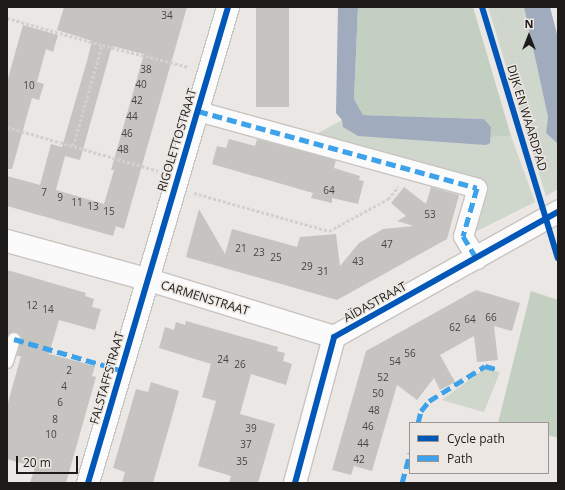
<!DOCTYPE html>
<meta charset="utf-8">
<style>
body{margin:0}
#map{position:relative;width:565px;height:490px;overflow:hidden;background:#eae7e4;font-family:"Open Sans",sans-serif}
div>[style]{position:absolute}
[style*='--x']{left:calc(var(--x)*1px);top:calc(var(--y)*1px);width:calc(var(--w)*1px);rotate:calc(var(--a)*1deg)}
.green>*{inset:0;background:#cfd6cc}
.forest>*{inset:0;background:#c3cfc0}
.water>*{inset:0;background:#a0abbe}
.building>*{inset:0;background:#c6c4c1;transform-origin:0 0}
.path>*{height:2.5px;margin-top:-1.25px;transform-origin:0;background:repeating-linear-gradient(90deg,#d2d1d0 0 3px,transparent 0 5px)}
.roads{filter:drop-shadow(1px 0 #c7c4c2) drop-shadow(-1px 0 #c7c4c2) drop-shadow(0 1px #c7c4c2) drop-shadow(0 -1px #c7c4c2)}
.service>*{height:12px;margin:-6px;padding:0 6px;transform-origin:6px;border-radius:6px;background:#fcfbfb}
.pedestrian>*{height:19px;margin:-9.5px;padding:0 9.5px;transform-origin:9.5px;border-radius:9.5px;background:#fcfbfb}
.minor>*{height:22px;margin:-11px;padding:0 11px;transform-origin:11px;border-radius:11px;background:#fcfbfb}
.quiet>*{height:5px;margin-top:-2.5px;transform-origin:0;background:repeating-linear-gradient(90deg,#3da2ea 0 10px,transparent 0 15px)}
.cycleway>*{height:6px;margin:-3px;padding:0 3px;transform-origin:3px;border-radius:3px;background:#0057b8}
span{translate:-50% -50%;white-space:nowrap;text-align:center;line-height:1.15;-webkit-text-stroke:3px #ece7e2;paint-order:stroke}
.number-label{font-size:10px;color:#474543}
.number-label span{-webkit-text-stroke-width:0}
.street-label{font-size:12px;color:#1d1b19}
.frame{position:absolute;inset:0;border:8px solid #1d1b19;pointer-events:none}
.legend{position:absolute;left:409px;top:422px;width:140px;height:52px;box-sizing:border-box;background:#ece7e2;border:1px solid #999592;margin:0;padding:5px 7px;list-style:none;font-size:12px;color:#1d1b19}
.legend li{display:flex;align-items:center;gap:8px;height:20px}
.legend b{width:20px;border:1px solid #999592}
.north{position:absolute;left:509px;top:16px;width:40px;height:40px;-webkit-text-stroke:3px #ece7e2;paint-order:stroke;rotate:0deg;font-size:11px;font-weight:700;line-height:16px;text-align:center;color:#1d1b19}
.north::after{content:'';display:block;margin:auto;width:14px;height:18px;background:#1d1b19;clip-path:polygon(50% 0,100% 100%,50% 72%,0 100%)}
.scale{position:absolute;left:16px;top:456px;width:62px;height:18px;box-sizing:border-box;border:2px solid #1d1b19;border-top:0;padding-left:5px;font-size:12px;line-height:14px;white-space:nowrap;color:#1d1b19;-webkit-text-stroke:3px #ece7e2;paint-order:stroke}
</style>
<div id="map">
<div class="green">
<i style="clip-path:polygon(488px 7px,524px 7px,548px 117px,546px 133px,558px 144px,558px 189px,546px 196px)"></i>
<i style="clip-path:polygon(342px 120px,490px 143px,490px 137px,511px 136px,535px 202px,473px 233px,482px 185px,313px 136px)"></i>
<i style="clip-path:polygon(484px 369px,500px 372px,484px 412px,442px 400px)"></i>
</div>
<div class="forest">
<i style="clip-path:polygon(358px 7px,473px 7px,511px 136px,490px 137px,491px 127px,484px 119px,363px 115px,354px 99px)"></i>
<i style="clip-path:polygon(531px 291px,558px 300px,558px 438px,548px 435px,548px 423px,498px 423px)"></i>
</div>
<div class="water">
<i style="clip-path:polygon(338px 7px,358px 7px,354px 99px,363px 115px,484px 119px,491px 127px,490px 143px,486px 145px,358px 136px,343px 127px,342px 120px,336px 113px)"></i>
<i style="clip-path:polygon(524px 7px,550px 7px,558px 38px,558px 144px,546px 133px,548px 117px)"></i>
</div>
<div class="building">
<i style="clip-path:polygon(evenodd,64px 7px,187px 7px,124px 229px,116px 226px,113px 236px,7px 206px,7px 176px,40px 185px,51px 144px,62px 147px,87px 61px,92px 41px,57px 30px,64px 7px,112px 46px,144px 54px,111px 170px,114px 170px,104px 204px,56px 190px,65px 156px,80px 160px,112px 46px)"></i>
<i style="left:256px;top:7px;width:33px;height:100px"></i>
<i style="clip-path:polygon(23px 25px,58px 35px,53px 52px,46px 49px,37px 82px,44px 84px,39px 100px,32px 98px,12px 169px,7px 169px,7px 82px)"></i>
<i style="clip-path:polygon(229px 139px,255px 146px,257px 139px,336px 160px,334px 168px,360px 176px,359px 180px,364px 181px,358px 204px,332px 198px,332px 203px,311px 198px,313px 193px,212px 164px,217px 146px,226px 148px)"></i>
<i style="clip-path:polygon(404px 187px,426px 204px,431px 187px,459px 195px,447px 239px,337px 300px,186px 257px,199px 209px,225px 254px,232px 229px,297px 247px,300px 237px,336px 234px,340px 266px,359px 243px,383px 229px,414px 226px,397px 221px,406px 216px,391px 203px)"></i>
<i style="clip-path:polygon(7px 270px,86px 293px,85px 296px,94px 299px,92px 307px,101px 309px,95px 330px,59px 320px,49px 354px,95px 366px,92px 376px,96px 377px,66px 483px,30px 483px,35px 467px,7px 459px,7px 406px,21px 356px,17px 356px,21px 338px,16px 332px,7px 336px)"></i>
<i style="clip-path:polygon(476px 290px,520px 303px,512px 331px,494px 326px,498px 360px,477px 362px,474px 336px,440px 355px,455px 382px,440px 390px,434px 378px,417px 400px,397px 385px,372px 471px,354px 466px,351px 475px,332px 470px,366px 351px)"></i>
<i style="clip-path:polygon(186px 321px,278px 347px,277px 351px,285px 353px,283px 361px,292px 364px,286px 385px,251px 374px,240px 414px,275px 424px,258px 483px,229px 483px,231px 476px,198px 466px,216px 401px,202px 397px,211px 364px,159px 348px,165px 327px,174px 330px,176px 322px,185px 325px)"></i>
<i style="clip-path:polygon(151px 382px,179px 391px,170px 424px,153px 483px,122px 483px,125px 472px,113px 468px,118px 451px,136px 389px,148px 392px)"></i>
</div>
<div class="path">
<i style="--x:499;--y:7;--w:106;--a:74.6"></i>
<i style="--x:527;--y:109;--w:82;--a:67.8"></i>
<i style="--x:7;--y:18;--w:99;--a:15.9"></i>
<i style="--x:7;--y:127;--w:157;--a:16.2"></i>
<i style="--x:73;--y:146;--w:105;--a:-74"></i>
<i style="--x:102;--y:45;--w:90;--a:14.2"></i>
<i style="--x:194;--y:193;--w:140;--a:15.7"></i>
<i style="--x:329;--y:231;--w:67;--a:-28.5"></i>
<i style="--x:388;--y:199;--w:16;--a:-50"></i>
</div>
<div class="roads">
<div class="service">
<i style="--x:7;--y:362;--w:24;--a:-73"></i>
</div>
<div class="pedestrian">
<i style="--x:198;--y:111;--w:289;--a:15.4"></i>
<i style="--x:477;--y:188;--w:50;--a:106.3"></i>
<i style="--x:463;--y:236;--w:27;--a:59"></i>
</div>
<div class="minor">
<i style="--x:7;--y:241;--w:144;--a:15.3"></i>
<i style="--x:146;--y:279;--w:197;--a:17.1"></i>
<i style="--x:88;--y:483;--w:496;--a:-73.6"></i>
<i style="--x:295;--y:483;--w:151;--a:-75"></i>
<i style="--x:334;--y:337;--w:257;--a:-29.2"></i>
</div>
</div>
<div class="quiet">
<i style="--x:198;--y:111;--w:289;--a:15.4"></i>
<i style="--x:477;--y:188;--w:50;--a:106.3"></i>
<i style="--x:463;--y:236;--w:27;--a:59"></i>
<i style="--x:14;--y:339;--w:110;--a:16.3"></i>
<i style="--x:418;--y:423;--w:12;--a:-76"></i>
<i style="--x:421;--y:411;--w:13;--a:-51"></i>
<i style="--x:429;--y:401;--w:66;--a:-32"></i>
<i style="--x:485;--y:366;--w:11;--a:15"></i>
<i style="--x:402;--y:483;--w:31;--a:-75"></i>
</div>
<div class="cycleway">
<i style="--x:482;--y:7;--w:262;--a:73.2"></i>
<i style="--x:88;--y:483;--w:496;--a:-73.6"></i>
<i style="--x:295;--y:483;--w:151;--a:-75"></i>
<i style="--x:334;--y:337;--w:257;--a:-29.2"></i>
</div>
<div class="number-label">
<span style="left:167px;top:16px">34</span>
<span style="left:146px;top:70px">38</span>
<span style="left:141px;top:85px">40</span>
<span style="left:29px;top:86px">10</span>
<span style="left:137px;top:101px">42</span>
<span style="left:132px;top:117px">44</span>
<span style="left:127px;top:134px">46</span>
<span style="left:123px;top:150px">48</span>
<span style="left:329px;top:191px">64</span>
<span style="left:44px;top:193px">7</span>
<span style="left:60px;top:198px">9</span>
<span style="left:77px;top:203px">11</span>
<span style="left:93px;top:207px">13</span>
<span style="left:109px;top:212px">15</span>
<span style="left:430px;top:215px">53</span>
<span style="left:387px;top:245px">47</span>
<span style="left:241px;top:249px">21</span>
<span style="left:259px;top:253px">23</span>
<span style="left:276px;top:258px">25</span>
<span style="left:358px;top:262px">43</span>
<span style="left:307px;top:267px">29</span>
<span style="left:323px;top:272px">31</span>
<span style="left:32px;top:306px">12</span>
<span style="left:48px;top:310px">14</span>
<span style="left:491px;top:318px">66</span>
<span style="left:470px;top:320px">64</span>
<span style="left:455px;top:328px">62</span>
<span style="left:410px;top:354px">56</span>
<span style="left:223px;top:360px">24</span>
<span style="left:395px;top:362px">54</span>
<span style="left:240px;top:365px">26</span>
<span style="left:69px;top:371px">2</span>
<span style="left:383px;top:378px">52</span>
<span style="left:64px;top:387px">4</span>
<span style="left:378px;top:394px">50</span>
<span style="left:60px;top:403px">6</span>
<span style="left:374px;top:411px">48</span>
<span style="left:55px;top:420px">8</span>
<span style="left:368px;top:427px">46</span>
<span style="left:251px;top:429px">39</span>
<span style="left:51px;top:435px">10</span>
<span style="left:363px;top:444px">44</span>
<span style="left:246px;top:445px">37</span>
<span style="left:359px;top:460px">42</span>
<span style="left:242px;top:462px">35</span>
</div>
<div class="street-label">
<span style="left:527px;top:118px;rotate:73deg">DIJK EN WAARDPAD</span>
<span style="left:177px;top:140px;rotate:-73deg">RIGOLETTOSTRAAT</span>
<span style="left:205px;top:298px;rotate:17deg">CARMENSTRAAT</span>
<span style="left:375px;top:302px;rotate:-29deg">AÏDASTRAAT</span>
<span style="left:107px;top:378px;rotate:-74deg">FALSTAFFSTRAAT</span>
</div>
<div class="frame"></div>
<ul class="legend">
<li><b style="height:5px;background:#0057b8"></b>Cycle path</li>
<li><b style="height:5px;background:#3da2ea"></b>Path</li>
</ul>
<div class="north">N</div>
<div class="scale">20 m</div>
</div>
